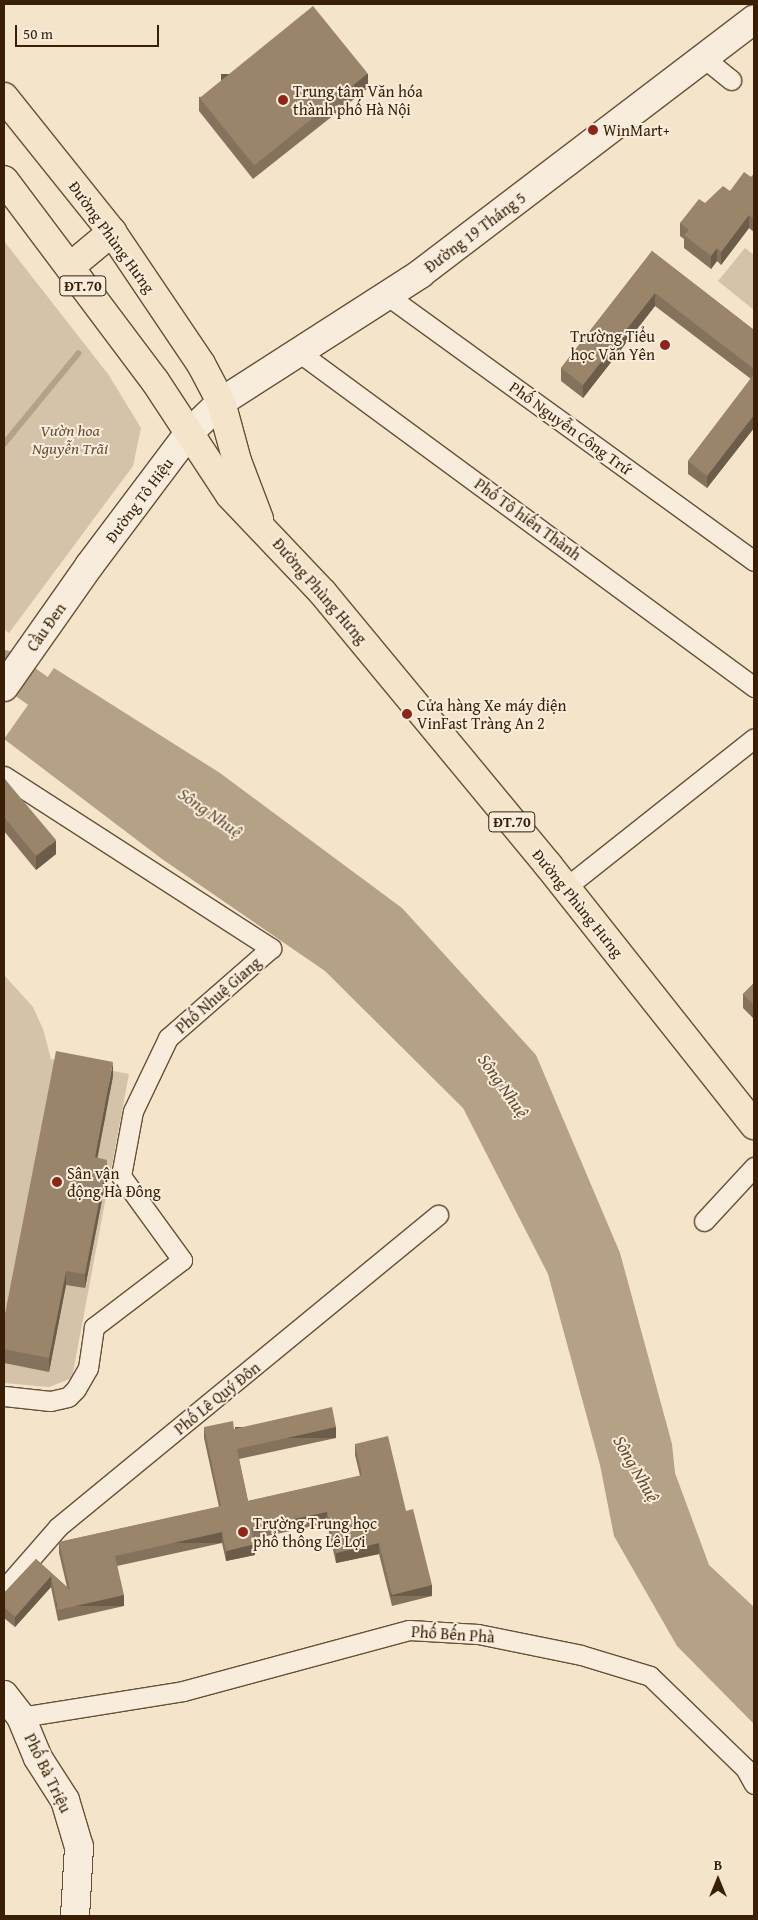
<!DOCTYPE html>
<meta charset="utf-8">
<style>
body{margin:0}
#map{position:relative;width:758px;height:1920px;overflow:hidden;background:#f4e4c9;font-family:"Gentium Book Plus",serif}
div>[style]{position:absolute}
[style*='--x']{left:calc(var(--x)*1px);top:calc(var(--y)*1px);width:calc(var(--w)*1px);rotate:calc(var(--a)*1deg)}
.green>*{inset:0;background:#d4c3a8}
.water>*{inset:0;background:#b4a186}
.stream>*{height:5.5px;margin:-2.75px;padding:0 2.75px;transform-origin:2.75px;border-radius:2.75px;background:#b4a186}
.river>*{height:34px;margin:-17px;padding:0 17px;transform-origin:17px;border-radius:17px;background:#b4a186}
.roads{filter:drop-shadow(1px 0 #685036) drop-shadow(-1px 0 #685036) drop-shadow(0 1px #685036) drop-shadow(0 -1px #685036)}
.street>*{height:19px;margin:-9.5px;padding:0 9.5px;transform-origin:9.5px;border-radius:9.5px;background:#f8eddc}
.secondary>*{height:28px;margin:-14px;padding:0 14px;transform-origin:14px;border-radius:14px;background:#f8eddc}
.primary>*{height:28px;margin:-14px;padding:0 14px;transform-origin:14px;border-radius:14px;background:#f4e4c9}
.wall>*{inset:0;background:#84725c}
.shaded-wall>*{inset:0;background:#6c5d4b;transform-origin:0 0}
.building>*{inset:0;background:#9a856b;transform-origin:0 0}
.dots>*{width:14px;height:14px;translate:-50% -50%;box-sizing:border-box;border:2px solid #f8eddc;border-radius:50%}
span{translate:-50% -50%;white-space:nowrap;text-align:center;line-height:1.15;-webkit-text-stroke:4px #f8eddc;paint-order:stroke}
.shield-label span{padding:1px 4px;background:#f8eddc;border:1px solid;border-radius:4px;-webkit-text-stroke-width:0}
.shield-label{font-size:15px;color:#391f05;font-weight:700}
.poi-label{font-size:16px;color:#391f05}
.left{translate:0 -50%;text-align:left}
.right{translate:-100% -50%;text-align:right}
.street-label{font-size:16px;color:#391f05}
.park-label{font-size:16px;color:#685036;font-style:italic}
.water-label{font-size:18px;color:#644c32;font-style:italic}
.frame{position:absolute;inset:0;border:5px solid #391f05;pointer-events:none}
.north{position:absolute;left:693px;top:1855px;width:50px;height:50px;-webkit-text-stroke:4px #f8eddc;paint-order:stroke;rotate:0deg;font-size:14px;font-weight:700;line-height:20px;text-align:center;color:#391f05}
.north::after{content:'';display:block;margin:auto;width:18px;height:22px;background:#391f05;clip-path:polygon(50% 0,100% 100%,50% 72%,0 100%)}
.scale{position:absolute;left:15px;top:25px;width:144px;height:22px;box-sizing:border-box;border:2px solid #391f05;border-top:0;padding-left:6px;font-size:15px;line-height:18px;white-space:nowrap;color:#391f05;-webkit-text-stroke:4px #f8eddc;paint-order:stroke}
</style>
<div id="map">
<div class="green">
<i style="clip-path:polygon(4px 241px,108px 374px,141px 428px,133px 466px,9px 633px,4px 629px)"></i>
<i style="clip-path:polygon(745px 248px,754px 255px,754px 310px,718px 281px)"></i>
<i style="clip-path:polygon(4px 975px,33px 1007px,43px 1029px,51px 1059px,129px 1074px,72px 1378px,49px 1387px,4px 1383px)"></i>
</div>
<div class="water">
<i style="clip-path:polygon(54px 668px,220px 773px,402px 908px,536px 1055px,620px 1253px,672px 1444px,675px 1473px,709px 1565px,754px 1607px,754px 1724px,677px 1646px,614px 1536px,600px 1465px,548px 1274px,463px 1108px,325px 971px,162px 859px,4px 739px)"></i>
</div>
<div class="stream">
<i style="--x:4;--y:444;--w:117;--a:-50.6"></i>
</div>
<div class="river">
<i style="--x:4;--y:667;--w:87;--a:35.2"></i>
</div>
<div class="roads">
<div class="street">
<i style="--x:704;--y:58;--w:35;--a:39"></i>
<i style="--x:388;--y:296;--w:452;--a:35.9"></i>
<i style="--x:300;--y:353;--w:564;--a:36.34"></i>
<i style="--x:4;--y:776;--w:318;--a:32.8"></i>
<i style="--x:271;--y:948;--w:137;--a:138.9"></i>
<i style="--x:168;--y:1038;--w:81;--a:115.6"></i>
<i style="--x:133;--y:1111;--w:66;--a:100.5"></i>
<i style="--x:121;--y:1176;--w:104;--a:54"></i>
<i style="--x:182;--y:1260;--w:111;--a:142.7"></i>
<i style="--x:94;--y:1327;--w:41;--a:98.3"></i>
<i style="--x:88;--y:1368;--w:24;--a:120"></i>
<i style="--x:76;--y:1389;--w:11;--a:135"></i>
<i style="--x:68;--y:1397;--w:18;--a:167"></i>
<i style="--x:50;--y:1401;--w:46;--a:-173.8"></i>
<i style="--x:565;--y:888;--w:241;--a:-38.4"></i>
<i style="--x:704;--y:1221;--w:74;--a:-47.2"></i>
<i style="--x:4;--y:1589;--w:82;--a:-48.9"></i>
<i style="--x:58;--y:1527;--w:492;--a:-39.4"></i>
<i style="--x:21;--y:1717;--w:164;--a:-9.1"></i>
<i style="--x:183;--y:1691;--w:234;--a:-15.1"></i>
<i style="--x:409;--y:1630;--w:69;--a:3.3"></i>
<i style="--x:478;--y:1634;--w:105;--a:11.5"></i>
<i style="--x:581;--y:1655;--w:72;--a:16.9"></i>
<i style="--x:650;--y:1676;--w:132;--a:44.1"></i>
<i style="--x:745;--y:1768;--w:18;--a:61"></i>
</div>
<div class="secondary">
<i style="--x:4;--y:687;--w:148;--a:-54.9"></i>
<i style="--x:89;--y:566;--w:165;--a:-53.1"></i>
<i style="--x:188;--y:434;--w:46;--a:-44.1"></i>
<i style="--x:221;--y:402;--w:237;--a:-32.7"></i>
<i style="--x:420;--y:274;--w:420;--a:-37.3"></i>
<i style="--x:4;--y:1695;--w:28;--a:52"></i>
<i style="--x:21;--y:1717;--w:44;--a:67.5"></i>
<i style="--x:38;--y:1758;--w:50;--a:57.3"></i>
<i style="--x:65;--y:1800;--w:49;--a:73.4"></i>
<i style="--x:79;--y:1847;--w:69;--a:93.3"></i>
</div>
<div class="primary">
<i style="--x:4;--y:97;--w:173;--a:51.3"></i>
<i style="--x:112;--y:232;--w:159;--a:56"></i>
<i style="--x:201;--y:364;--w:43;--a:62.2"></i>
<i style="--x:221;--y:402;--w:61;--a:74.8"></i>
<i style="--x:237;--y:461;--w:62;--a:69.2"></i>
<i style="--x:4;--y:180;--w:251;--a:53.1"></i>
<i style="--x:155;--y:381;--w:136;--a:56.7"></i>
<i style="--x:230;--y:495;--w:135;--a:46.5"></i>
<i style="--x:323;--y:593;--w:353;--a:50.4"></i>
<i style="--x:548;--y:865;--w:332;--a:51.6"></i>
<i style="--x:70;--y:267;--w:55;--a:-39.8"></i>
</div>
</div>
<div class="wall">
<i style="clip-path:polygon(368px 88px,253px 179px,199px 111px,199px 97px)"></i>
<i style="clip-path:polygon(754px 174px,754px 232px,749px 228px,721px 265px,717px 261px,711px 269px,684px 248px,684px 239px,680px 236px,680px 223px,705px 203px,730px 191px,751px 177px)"></i>
<i style="clip-path:polygon(652px 251px,754px 330px,754px 428px,707px 488px,688px 474px,688px 461px,751px 379px,655px 306px,583px 398px,561px 381px,561px 368px)"></i>
<i style="clip-path:polygon(4px 778px,56px 854px,36px 870px,4px 831px)"></i>
<i style="clip-path:polygon(754px 983px,754px 1019px,743px 1008px,743px 994px)"></i>
<i style="clip-path:polygon(113px 1076px,97px 1158px,107px 1174px,85px 1288px,66px 1285px,49px 1372px,4px 1363px,4px 1319px)"></i>
<i style="clip-path:polygon(204px 1427px,234px 1429px,336px 1438px,239px 1459px,248px 1501px,360px 1476px,355px 1455px,355px 1444px,406px 1511px,432px 1596px,392px 1606px,379px 1554px,336px 1563px,327px 1523px,253px 1539px,255px 1555px,226px 1561px,222px 1543px,117px 1566px,124px 1606px,58px 1621px,51px 1587px,15px 1627px,4px 1618px,4px 1593px,36px 1559px,67px 1587px,59px 1553px,59px 1542px,219px 1507px,204px 1438px)"></i>
</div>
<div class="shaded-wall">
<i style="left:368px;top:74px;width:14px;height:147px;rotate:90deg"></i>
<i style="clip-path:polygon(749px 215px,749px 228px,721px 265px,721px 252px)"></i>
<i style="clip-path:polygon(717px 248px,717px 261px,711px 269px,711px 256px)"></i>
<i style="clip-path:polygon(655px 293px,655px 306px,583px 398px,583px 385px)"></i>
<i style="clip-path:polygon(754px 415px,754px 428px,707px 488px,707px 476px)"></i>
<i style="clip-path:polygon(56px 840px,56px 854px,36px 870px,36px 856px)"></i>
<i style="clip-path:polygon(113px 1062px,113px 1076px,95px 1171px,95px 1157px)"></i>
<i style="clip-path:polygon(107px 1160px,107px 1174px,85px 1288px,85px 1274px)"></i>
<i style="clip-path:polygon(66px 1271px,66px 1285px,49px 1372px,49px 1358px)"></i>
<i style="left:336px;top:1427px;width:11px;height:101px;rotate:90deg"></i>
<i style="left:327px;top:1512px;width:11px;height:78px;rotate:90deg"></i>
<i style="left:222px;top:1532px;width:11px;height:110px;rotate:90deg"></i>
<i style="clip-path:polygon(379px 1543px,379px 1554px,336px 1563px,336px 1553px)"></i>
<i style="clip-path:polygon(255px 1544px,255px 1555px,226px 1561px,226px 1551px)"></i>
<i style="clip-path:polygon(51px 1576px,51px 1587px,15px 1627px,15px 1617px)"></i>
<i style="left:432px;top:1585px;width:11px;height:41px;rotate:90deg"></i>
<i style="left:124px;top:1595px;width:11px;height:68px;rotate:90deg"></i>
</div>
<div class="building">
<i style="left:313px;top:6px;width:87px;height:146px;rotate:51deg"></i>
<i style="clip-path:polygon(744px 172px,751px 177px,754px 174px,754px 219px,749px 215px,721px 252px,717px 248px,711px 256px,684px 235px,689px 230px,680px 223px,699px 199px,705px 203px,723px 186px,730px 191px)"></i>
<i style="clip-path:polygon(652px 251px,754px 330px,754px 369px,655px 293px,583px 385px,561px 368px)"></i>
<i style="clip-path:polygon(754px 374px,754px 415px,707px 476px,688px 461px)"></i>
<i style="clip-path:polygon(4px 778px,56px 840px,36px 856px,4px 817px)"></i>
<i style="clip-path:polygon(754px 983px,754px 1005px,743px 994px)"></i>
<i style="clip-path:polygon(56px 1051px,113px 1062px,95px 1157px,107px 1160px,85px 1274px,66px 1271px,49px 1358px,4px 1349px,4px 1319px)"></i>
<i style="clip-path:polygon(332px 1407px,336px 1427px,237px 1449px,248px 1501px,362px 1475px,355px 1444px,388px 1436px,406px 1511px,413px 1509px,432px 1585px,392px 1595px,379px 1543px,336px 1553px,327px 1512px,251px 1528px,255px 1544px,226px 1551px,222px 1532px,115px 1556px,124px 1595px,58px 1610px,51px 1576px,15px 1617px,4px 1607px,4px 1593px,36px 1559px,70px 1590px,59px 1542px,221px 1506px,204px 1427px,233px 1421px,234px 1429px)"></i>
</div>
<div class="dots">
<i style="left:283px;top:100px;background:#8f2418"></i>
<i style="left:593px;top:130px;background:#8f2418"></i>
<i style="left:665px;top:345px;background:#8f2418"></i>
<i style="left:407px;top:714px;background:#8f2418"></i>
<i style="left:57px;top:1182px;background:#8f2418"></i>
<i style="left:243px;top:1532px;background:#8f2418"></i>
</div>
<div class="shield-label">
<span style="left:83px;top:286px">ĐT.70</span>
<span style="left:512px;top:822px">ĐT.70</span>
</div>
<div class="poi-label">
<span class="left" style="left:293px;top:100px">Trung tâm Văn hóa<br>thành phố Hà Nội</span>
<span class="left" style="left:603px;top:130px">WinMart+</span>
<span class="right" style="left:655px;top:345px">Trường Tiểu<br>học Văn Yên</span>
<span class="left" style="left:417px;top:714px">Cửa hàng Xe máy điện<br>VinFast Tràng An 2</span>
<span class="left" style="left:67px;top:1182px">Sân vận<br>động Hà Đông</span>
<span class="left" style="left:253px;top:1532px">Trường Trung học<br>phổ thông Lê Lợi</span>
</div>
<div class="street-label">
<span style="left:475px;top:232px;rotate:-37deg">Đường 19 Tháng 5</span>
<span style="left:112px;top:237px;rotate:54deg">Đường Phùng Hưng</span>
<span style="left:571px;top:428px;rotate:36deg">Phố Nguyễn Công Trứ</span>
<span style="left:139px;top:500px;rotate:-53deg">Đường Tô Hiệu</span>
<span style="left:528px;top:519px;rotate:36deg">Phố Tô hiến Thành</span>
<span style="left:320px;top:591px;rotate:49deg">Đường Phùng Hưng</span>
<span style="left:46px;top:627px;rotate:-55deg">Cầu Đen</span>
<span style="left:578px;top:903px;rotate:51deg">Đường Phùng Hưng</span>
<span style="left:218px;top:995px;rotate:-41deg">Phố Nhuệ Giang</span>
<span style="left:217px;top:1398px;rotate:-39deg">Phố Lê Quý Đôn</span>
<span style="left:453px;top:1634px;rotate:4deg">Phố Bến Phà</span>
<span style="left:48px;top:1773px;rotate:64deg">Phố Bà Triệu</span>
</div>
<div class="park-label">
<span style="left:70px;top:439px">Vườn hoa<br>Nguyễn Trãi</span>
</div>
<div class="water-label">
<span style="left:210px;top:813px;rotate:35deg">Sông Nhuệ</span>
<span style="left:503px;top:1086px;rotate:55deg">Sông Nhuệ</span>
<span style="left:636px;top:1469px;rotate:60deg">Sông Nhuệ</span>
</div>
<div class="frame"></div>
<div class="north">B</div>
<div class="scale">50 m</div>
</div>
